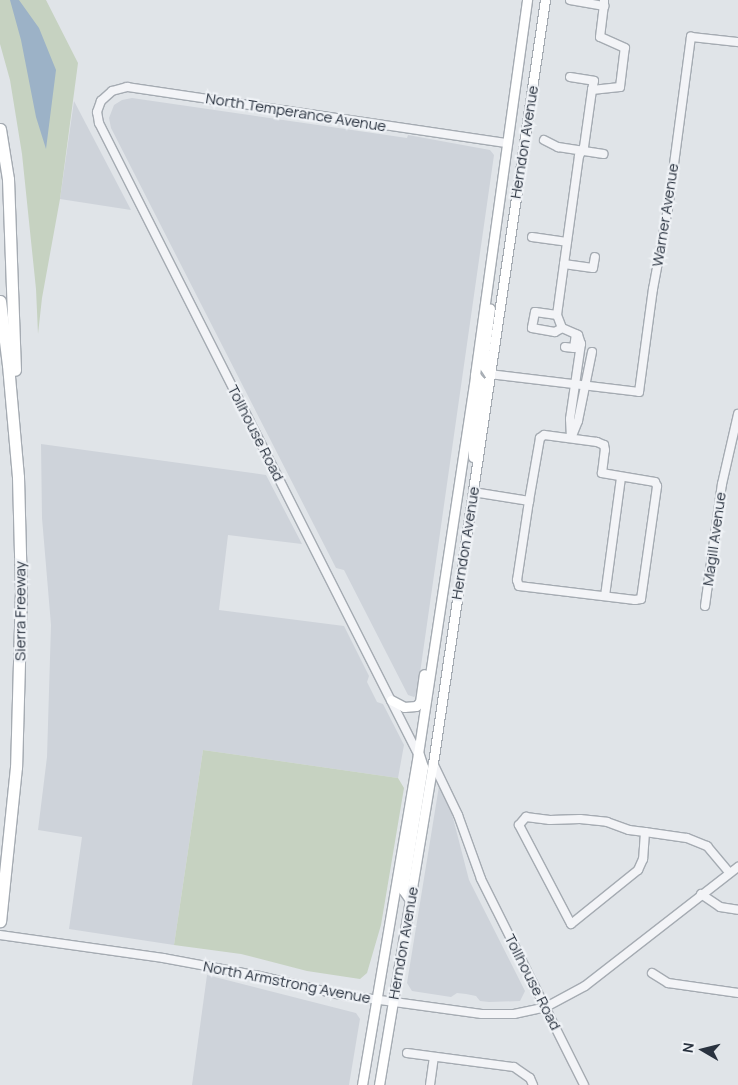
<!DOCTYPE html>
<style>
body{margin:0}
#map{position:relative;width:738px;height:1085px;overflow:hidden;background:#e0e4e8;font-family:Manrope,sans-serif}
div>[style]{position:absolute}
[style*='--x']{left:calc(var(--x)*1px);top:calc(var(--y)*1px);width:calc(var(--w)*1px);rotate:calc(var(--a)*1deg)}
.built>*{inset:0;background:#ced3da}
.green>*{inset:0;background:#c6d2c1}
.water>*{inset:0;background:#9cb2c7}
.roads{filter:drop-shadow(1px 0 #a5abb2) drop-shadow(-1px 0 #a5abb2) drop-shadow(0 1px #a5abb2) drop-shadow(0 -1px #a5abb2)}
.minor>*{height:8px;margin:-4px;padding:0 4px;transform-origin:4px;border-radius:4px;background:#f3f4f7}
.major>*{height:9px;margin:-4.5px;padding:0 4.5px;transform-origin:4.5px;border-radius:4.5px;background:#fff}
.highway>*{height:11px;margin:-5.5px;padding:0 5.5px;transform-origin:5.5px;border-radius:5.5px;background:#fff}
span{translate:-50% -50%;white-space:nowrap;text-align:center;line-height:1.15;-webkit-text-stroke:4.5px #eff2f6;paint-order:stroke}
.street-label{font-size:15px;color:#29323f}
.north{position:absolute;left:678px;top:1025px;width:50px;height:50px;-webkit-text-stroke:4px #eff2f6;paint-order:stroke;rotate:278deg;font-size:14px;font-weight:700;line-height:20px;text-align:center;color:#29323f}
.north::after{content:'';display:block;margin:auto;width:18px;height:22px;background:#29323f;clip-path:polygon(50% 0,100% 100%,50% 72%,0 100%)}
</style>
<div id="map">
<div class="built">
<i style="clip-path:polygon(132px 98px,407px 138px,408px 135px,490px 150px,494px 155px,417px 694px,414px 697px,408px 695px,344px 570px,336px 568px,111px 128px,109px 118px,114px 105px,122px 100px)"></i>
<i style="clip-path:polygon(74px 101px,131px 210px,60px 199px)"></i>
<i style="clip-path:polygon(41px 444px,266px 475px,302px 544px,228px 535px,219px 610px,344px 626px,369px 676px,367px 682px,377px 702px,383px 704px,404px 745px,398px 778px,203px 750px,174px 945px,69px 929px,82px 837px,38px 830px,47px 757px,51px 625px,42px 518px)"></i>
<i style="clip-path:polygon(439px 786px,452px 814px,469px 880px,525px 991px,520px 1001px,489px 1002px,480px 1001px,476px 996px,466px 994px,457px 993px,451px 997px,412px 991px,407px 983px)"></i>
<i style="clip-path:polygon(207px 975px,356px 1013px,360px 1019px,349px 1085px,192px 1085px)"></i>
</div>
<div class="green">
<i style="clip-path:polygon(0 0,46px 0,78px 63px,60px 199px,42px 298px,38px 334px,36px 289px,22px 154px,10px 80px,0 44px)"></i>
<i style="clip-path:polygon(203px 750px,398px 778px,404px 788px,381px 925px,367px 973px,360px 979px,307px 971px,241px 954px,174px 945px)"></i>
</div>
<div class="water">
<i style="clip-path:polygon(10px 0,19px 0,39px 28px,56px 70px,46px 149px,36px 117px,21px 40px)"></i>
</div>
<div class="roads">
<div class="minor">
<i style="--x:570;--y:0;--w:35;--a:10"></i>
<i style="--x:604;--y:6;--w:6;--a:-90"></i>
<i style="--x:570;--y:77;--w:24;--a:9"></i>
<i style="--x:594;--y:81;--w:9;--a:103"></i>
<i style="--x:544;--y:140;--w:16;--a:27"></i>
<i style="--x:558;--y:147;--w:46;--a:8.8"></i>
<i style="--x:532;--y:237;--w:35;--a:8"></i>
<i style="--x:564;--y:264;--w:29;--a:8"></i>
<i style="--x:593;--y:268;--w:11;--a:-80"></i>
<i style="--x:557;--y:315;--w:22;--a:-172"></i>
<i style="--x:535;--y:312;--w:16;--a:101"></i>
<i style="--x:532;--y:328;--w:23;--a:10"></i>
<i style="--x:555;--y:332;--w:8;--a:-30"></i>
<i style="--x:565;--y:347;--w:9;--a:6"></i>
<i style="--x:574;--y:348;--w:14;--a:-82"></i>
<i style="--x:592;--y:352;--w:70;--a:101.5"></i>
<i style="--x:578;--y:421;--w:18;--a:112"></i>
<i style="--x:571;--y:438;--w:19;--a:-93"></i>
<i style="--x:570;--y:419;--w:76;--a:-81.7"></i>
<i style="--x:581;--y:344;--w:9;--a:-108"></i>
<i style="--x:578;--y:335;--w:17;--a:-156"></i>
<i style="--x:562;--y:328;--w:14;--a:-111"></i>
<i style="--x:557;--y:315;--w:51;--a:-82.2"></i>
<i style="--x:564;--y:264;--w:109;--a:-82.1"></i>
<i style="--x:579;--y:156;--w:10;--a:-61"></i>
<i style="--x:584;--y:147;--w:58;--a:-82"></i>
<i style="--x:592;--y:90;--w:28;--a:-6"></i>
<i style="--x:620;--y:87;--w:39;--a:-83"></i>
<i style="--x:625;--y:48;--w:27;--a:-156"></i>
<i style="--x:600;--y:37;--w:31;--a:-83"></i>
<i style="--x:489;--y:374;--w:151;--a:6.8"></i>
<i style="--x:639;--y:392;--w:104;--a:-82.3"></i>
<i style="--x:653;--y:289;--w:81;--a:-79.4"></i>
<i style="--x:668;--y:209;--w:174;--a:-82.4"></i>
<i style="--x:691;--y:37;--w:47;--a:6.1"></i>
<i style="--x:473;--y:492;--w:57;--a:9.1"></i>
<i style="--x:529;--y:501;--w:80;--a:98.6"></i>
<i style="--x:517;--y:580;--w:6;--a:72"></i>
<i style="--x:519;--y:586;--w:117;--a:6.9"></i>
<i style="--x:635;--y:600;--w:6;--a:-9"></i>
<i style="--x:641;--y:599;--w:114;--a:-81.9"></i>
<i style="--x:657;--y:486;--w:4;--a:-117"></i>
<i style="--x:655;--y:482;--w:54;--a:-170.4"></i>
<i style="--x:602;--y:473;--w:23;--a:-83"></i>
<i style="--x:605;--y:450;--w:5;--a:-101"></i>
<i style="--x:604;--y:445;--w:8;--a:-157"></i>
<i style="--x:597;--y:442;--w:53;--a:-172.5"></i>
<i style="--x:544;--y:435;--w:5;--a:143"></i>
<i style="--x:540;--y:438;--w:64;--a:99.9"></i>
<i style="--x:605;--y:596;--w:120;--a:-82.3"></i>
<i style="--x:705;--y:606;--w:123;--a:-82.1"></i>
<i style="--x:722;--y:484;--w:72;--a:-77.1"></i>
<i style="--x:418;--y:754;--w:707;--a:-116.82"></i>
<i style="--x:99;--y:123;--w:11;--a:-100"></i>
<i style="--x:97;--y:112;--w:12;--a:-70"></i>
<i style="--x:101;--y:101;--w:15;--a:-42"></i>
<i style="--x:112;--y:91;--w:16;--a:-15"></i>
<i style="--x:127;--y:87;--w:384;--a:8.4"></i>
<i style="--x:433;--y:763;--w:58;--a:64.3"></i>
<i style="--x:458;--y:815;--w:68;--a:70.2"></i>
<i style="--x:481;--y:879;--w:230;--a:63.4"></i>
<i style="--x:645;--y:832;--w:27;--a:94"></i>
<i style="--x:643;--y:859;--w:12;--a:114"></i>
<i style="--x:638;--y:870;--w:86;--a:141.1"></i>
<i style="--x:571;--y:924;--w:112;--a:-117.7"></i>
<i style="--x:519;--y:825;--w:11;--a:-49"></i>
<i style="--x:526;--y:817;--w:24;--a:7"></i>
<i style="--x:550;--y:820;--w:30;--a:-2"></i>
<i style="--x:580;--y:819;--w:27;--a:6"></i>
<i style="--x:607;--y:822;--w:23;--a:20"></i>
<i style="--x:629;--y:830;--w:16;--a:7"></i>
<i style="--x:645;--y:832;--w:42;--a:8.1"></i>
<i style="--x:687;--y:838;--w:22;--a:22"></i>
<i style="--x:707;--y:846;--w:34;--a:50"></i>
<i style="--x:701;--y:894;--w:23;--a:34"></i>
<i style="--x:720;--y:907;--w:18;--a:9"></i>
<i style="--x:0;--y:935;--w:165;--a:8"></i>
<i style="--x:163;--y:958;--w:94;--a:10.5"></i>
<i style="--x:255;--y:975;--w:83;--a:13.2"></i>
<i style="--x:336;--y:994;--w:147;--a:7.8"></i>
<i style="--x:482;--y:1014;--w:32;--a:0"></i>
<i style="--x:514;--y:1014;--w:33;--a:-12"></i>
<i style="--x:546;--y:1007;--w:44;--a:-28.3"></i>
<i style="--x:585;--y:986;--w:194;--a:-37.9"></i>
<i style="--x:652;--y:973;--w:19;--a:32"></i>
<i style="--x:668;--y:983;--w:71;--a:8.1"></i>
<i style="--x:407;--y:1053;--w:108;--a:7.5"></i>
<i style="--x:514;--y:1067;--w:19;--a:35"></i>
<i style="--x:530;--y:1078;--w:8;--a:67"></i>
<i style="--x:430;--y:1085;--w:28;--a:-82"></i>
</div>
<div class="major">
<i style="--x:489;--y:374;--w:11;--a:-124"></i>
<i style="--x:483;--y:365;--w:57;--a:-83"></i>
<i style="--x:473;--y:457;--w:22;--a:-90"></i>
<i style="--x:473;--y:435;--w:54;--a:-81.4"></i>
<i style="--x:481;--y:382;--w:9;--a:-131"></i>
<i style="--x:391;--y:700;--w:15;--a:28"></i>
<i style="--x:404;--y:707;--w:12;--a:-5"></i>
<i style="--x:416;--y:706;--w:6;--a:-45"></i>
<i style="--x:420;--y:702;--w:28;--a:-82"></i>
<i style="--x:410;--y:900;--w:12;--a:-125"></i>
<i style="--x:403;--y:890;--w:125;--a:-80.8"></i>
<i style="--x:423;--y:767;--w:13;--a:-108"></i>
<i style="--x:362;--y:1085;--w:336;--a:-80.4"></i>
<i style="--x:418;--y:754;--w:383;--a:-81.4"></i>
<i style="--x:475;--y:375;--w:379;--a:-82.1"></i>
<i style="--x:379;--y:1085;--w:326;--a:-80.5"></i>
<i style="--x:433;--y:763;--w:771;--a:-81.65"></i>
</div>
<div class="highway">
<i style="--x:0;--y:129;--w:51;--a:80.9"></i>
<i style="--x:8;--y:179;--w:191;--a:87.9"></i>
<i style="--x:0;--y:301;--w:64;--a:82.9"></i>
<i style="--x:8;--y:365;--w:112;--a:84.9"></i>
<i style="--x:18;--y:477;--w:114;--a:88.5"></i>
<i style="--x:21;--y:591;--w:176;--a:91.6"></i>
<i style="--x:16;--y:767;--w:155;--a:95.9"></i>
</div>
</div>
<div class="street-label">
<span style="left:296px;top:112px;rotate:9deg">North Temperance Avenue</span>
<span style="left:524px;top:142px;rotate:-81deg">Herndon Avenue</span>
<span style="left:665px;top:215px;rotate:-81deg">Warner Avenue</span>
<span style="left:256px;top:433px;rotate:63deg">Tollhouse Road</span>
<span style="left:714px;top:539px;rotate:-82deg">Magill Avenue</span>
<span style="left:465px;top:543px;rotate:-81deg">Herndon Avenue</span>
<span style="left:20px;top:611px;rotate:-90deg">Sierra Freeway</span>
<span style="left:403px;top:943px;rotate:-80deg">Herndon Avenue</span>
<span style="left:287px;top:982px;rotate:11deg">North Armstrong Avenue</span>
<span style="left:533px;top:982px;rotate:63deg">Tollhouse Road</span>
</div>
<div class="north">N</div>
</div>
